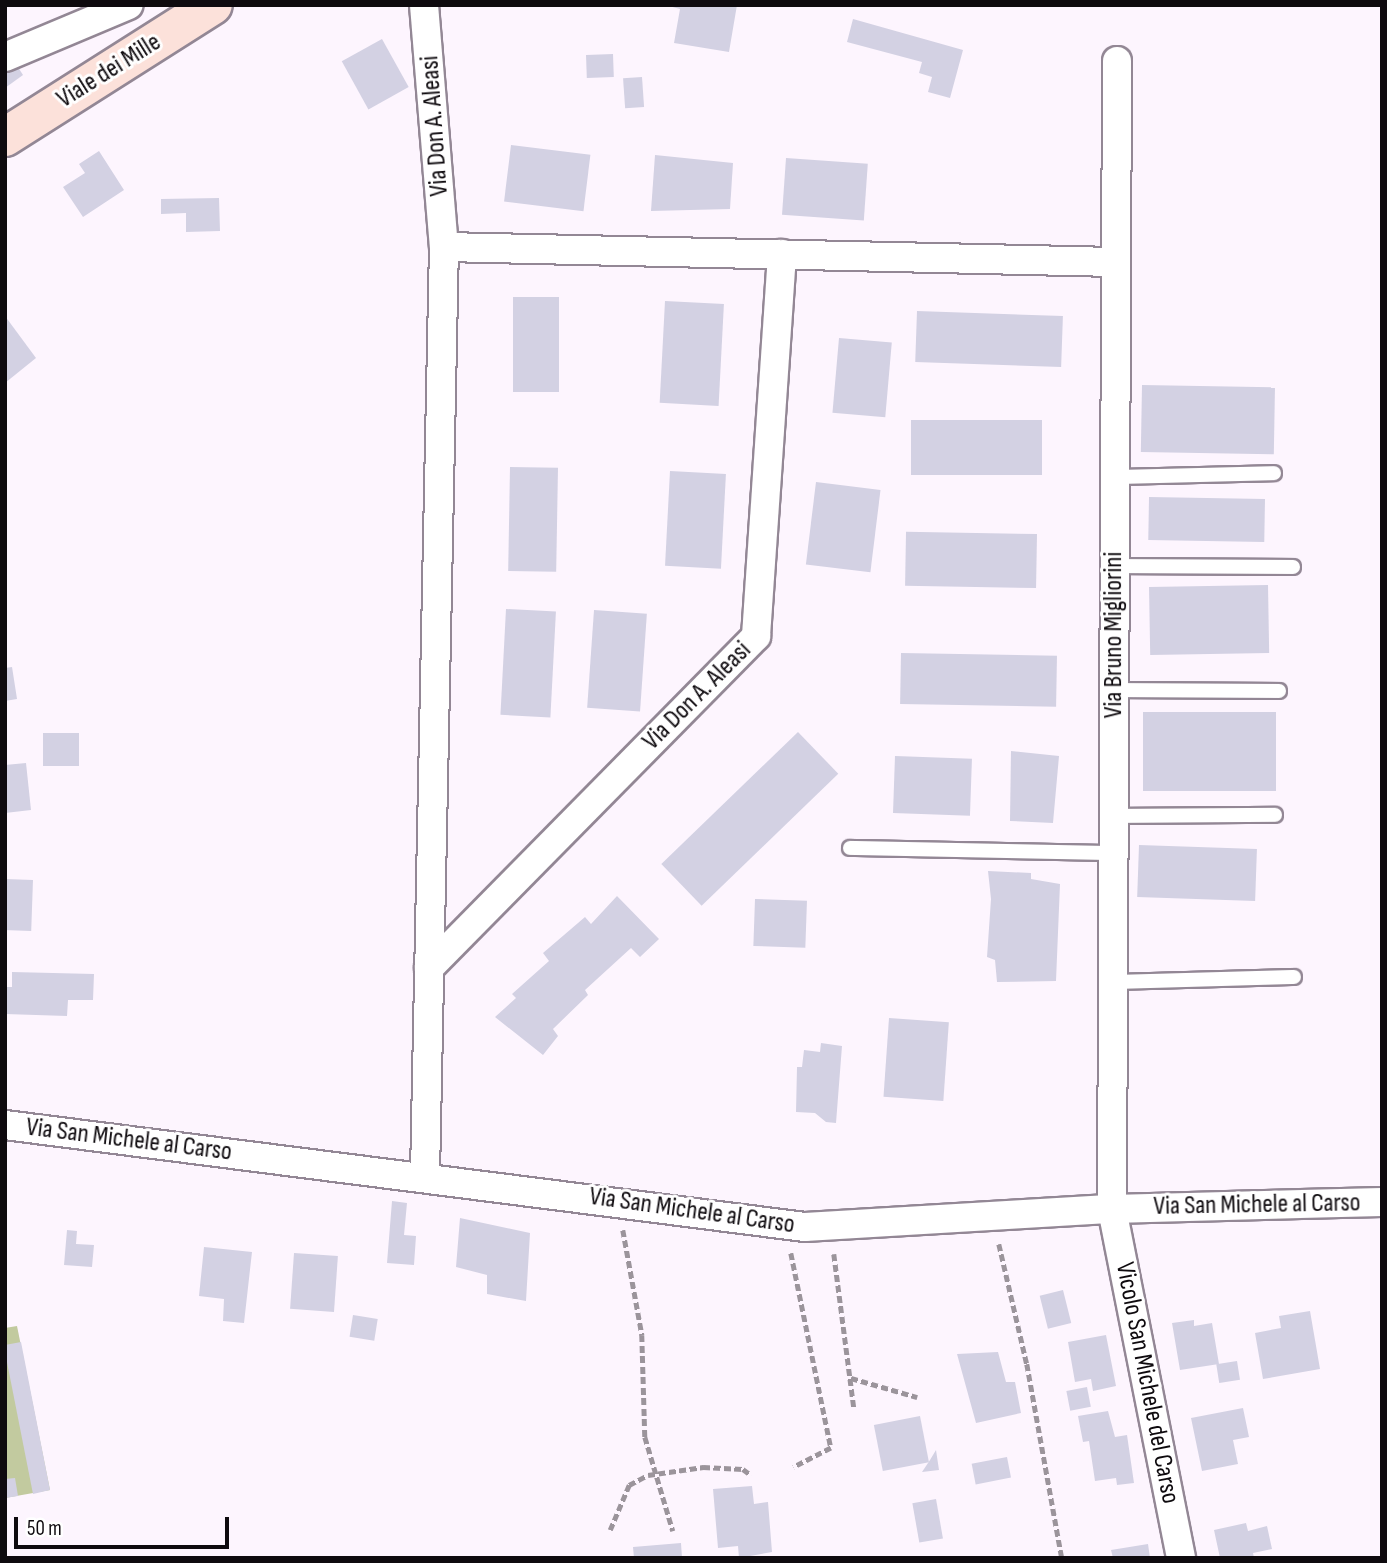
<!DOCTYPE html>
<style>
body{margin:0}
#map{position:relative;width:1387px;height:1563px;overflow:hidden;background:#fdf5fe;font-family:"Sofia Sans Condensed",sans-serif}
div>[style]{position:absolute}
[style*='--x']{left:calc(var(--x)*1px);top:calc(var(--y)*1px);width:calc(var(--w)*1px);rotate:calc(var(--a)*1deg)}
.green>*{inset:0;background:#c2ca9f}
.building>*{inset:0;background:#d3d1e3;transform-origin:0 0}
.path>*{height:4.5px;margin-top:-2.25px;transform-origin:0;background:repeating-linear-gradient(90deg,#9b949b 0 7px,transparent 0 10.5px)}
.roads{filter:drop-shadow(2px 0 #938795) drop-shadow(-2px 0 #938795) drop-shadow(0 2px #938795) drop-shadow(0 -2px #938795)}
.lane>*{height:14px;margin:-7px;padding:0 7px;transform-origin:7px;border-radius:7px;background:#fff}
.street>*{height:28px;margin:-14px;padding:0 14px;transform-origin:14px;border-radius:14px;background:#fff}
.secondary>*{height:38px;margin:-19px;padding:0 19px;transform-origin:19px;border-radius:19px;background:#fce1da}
span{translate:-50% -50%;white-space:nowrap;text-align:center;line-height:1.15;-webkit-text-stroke:6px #fff;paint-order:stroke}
.street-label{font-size:26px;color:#0e0a0e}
.frame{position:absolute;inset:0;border:7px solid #0e0a0e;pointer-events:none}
.scale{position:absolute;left:14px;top:1517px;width:215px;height:32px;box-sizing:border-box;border:4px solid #0e0a0e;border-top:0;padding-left:9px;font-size:21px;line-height:24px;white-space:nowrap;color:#0e0a0e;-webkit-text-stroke:5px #fff;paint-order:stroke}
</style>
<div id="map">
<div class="green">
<i style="clip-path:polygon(17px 1326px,50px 1490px,5px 1498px,5px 1328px)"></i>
</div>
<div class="building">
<i style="clip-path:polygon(737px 5px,729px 52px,674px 43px,680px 9px,665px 5px)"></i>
<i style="clip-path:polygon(853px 19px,963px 50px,950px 98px,928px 92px,932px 77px,919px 73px,922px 62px,847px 42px)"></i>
<i style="left:382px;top:39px;width:55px;height:46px;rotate:61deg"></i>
<i style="left:613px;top:54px;width:23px;height:27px;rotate:88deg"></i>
<i style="clip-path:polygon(16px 64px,23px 75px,5px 88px,5px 71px)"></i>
<i style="left:642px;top:77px;width:30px;height:19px;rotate:86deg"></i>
<i style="left:511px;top:145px;width:80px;height:57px;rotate:7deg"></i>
<i style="clip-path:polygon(99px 151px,124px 190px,83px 217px,63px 187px,85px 173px,79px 164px)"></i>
<i style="clip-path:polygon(655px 155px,733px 163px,730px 209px,651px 211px)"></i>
<i style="left:786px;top:158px;width:82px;height:57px;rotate:4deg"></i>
<i style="clip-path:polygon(219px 198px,220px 231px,186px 232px,186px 213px,161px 214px,161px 199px)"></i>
<i style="left:513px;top:297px;width:46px;height:95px"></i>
<i style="left:665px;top:301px;width:59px;height:102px;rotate:3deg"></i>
<i style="left:917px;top:311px;width:146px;height:51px;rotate:2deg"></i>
<i style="clip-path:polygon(5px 316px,36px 358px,5px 383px)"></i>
<i style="left:839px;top:338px;width:53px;height:75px;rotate:5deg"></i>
<i style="left:1142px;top:385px;width:133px;height:67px;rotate:1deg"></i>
<i style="left:911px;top:420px;width:131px;height:55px"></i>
<i style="left:510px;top:467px;width:48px;height:104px;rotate:1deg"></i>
<i style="left:670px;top:471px;width:56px;height:95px;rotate:3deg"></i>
<i style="left:816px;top:482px;width:65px;height:83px;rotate:7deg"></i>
<i style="left:1265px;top:499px;width:43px;height:116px;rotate:91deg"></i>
<i style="left:1037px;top:534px;width:54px;height:131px;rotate:91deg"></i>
<i style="left:1268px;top:585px;width:68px;height:119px;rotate:89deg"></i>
<i style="left:506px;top:609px;width:50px;height:106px;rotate:3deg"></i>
<i style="left:594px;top:610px;width:53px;height:98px;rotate:4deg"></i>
<i style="left:901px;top:653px;width:156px;height:51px;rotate:1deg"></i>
<i style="clip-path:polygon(12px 667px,17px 699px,5px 701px,5px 668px)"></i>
<i style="left:1143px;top:712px;width:133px;height:79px"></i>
<i style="left:798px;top:732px;width:58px;height:190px;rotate:46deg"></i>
<i style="left:43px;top:733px;width:36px;height:33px"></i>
<i style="clip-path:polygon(1011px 751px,1059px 756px,1053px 823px,1010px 821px)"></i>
<i style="left:895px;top:756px;width:77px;height:57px;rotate:2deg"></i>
<i style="clip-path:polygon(26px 763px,31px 810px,5px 813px,5px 765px)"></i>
<i style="left:1139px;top:845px;width:118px;height:52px;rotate:2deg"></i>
<i style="clip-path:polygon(988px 871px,1031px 873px,1031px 879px,1060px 884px,1056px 981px,997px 982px,995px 960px,987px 957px,991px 899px)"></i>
<i style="left:5px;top:879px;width:28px;height:51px;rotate:2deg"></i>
<i style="clip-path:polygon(617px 896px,659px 939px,640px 957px,631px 948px,585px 990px,588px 995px,553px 1029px,558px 1036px,543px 1055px,495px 1017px,516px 998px,512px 994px,549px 961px,543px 953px,585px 917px,591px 924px)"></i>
<i style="left:755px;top:899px;width:52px;height:47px;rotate:2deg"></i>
<i style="clip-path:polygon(12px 972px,94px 974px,93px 1000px,68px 1000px,67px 1016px,5px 1014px,5px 987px,12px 987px)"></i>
<i style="left:889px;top:1018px;width:60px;height:79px;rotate:4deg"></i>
<i style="clip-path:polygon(821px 1043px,842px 1046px,836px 1123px,826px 1122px,815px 1113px,796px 1112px,797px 1067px,802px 1067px,804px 1050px,820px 1052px)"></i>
<i style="clip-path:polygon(392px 1201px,407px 1203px,404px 1235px,416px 1236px,414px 1265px,387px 1263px)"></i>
<i style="clip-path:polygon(460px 1218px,530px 1233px,526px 1301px,487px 1294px,487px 1275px,456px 1267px)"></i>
<i style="clip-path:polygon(67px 1230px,77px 1231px,76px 1244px,94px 1245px,92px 1267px,64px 1265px)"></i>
<i style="clip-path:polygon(204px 1247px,252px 1252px,244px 1323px,223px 1321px,224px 1299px,199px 1296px)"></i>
<i style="left:294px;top:1253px;width:44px;height:56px;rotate:4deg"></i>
<i style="left:1063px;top:1290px;width:34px;height:24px;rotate:76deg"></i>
<i style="clip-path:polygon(1310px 1311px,1320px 1369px,1263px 1379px,1255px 1333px,1281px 1328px,1279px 1316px)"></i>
<i style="left:353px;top:1315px;width:25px;height:22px;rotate:9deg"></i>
<i style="clip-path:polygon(1194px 1320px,1194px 1326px,1212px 1323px,1219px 1364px,1180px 1370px,1172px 1323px)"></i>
<i style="clip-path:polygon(1106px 1335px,1116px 1386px,1093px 1391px,1091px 1379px,1075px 1382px,1068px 1342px)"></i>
<i style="clip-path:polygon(21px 1342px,50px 1490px,33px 1494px,5px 1352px,5px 1345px)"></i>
<i style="clip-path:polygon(998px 1352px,1006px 1382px,1015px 1382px,1021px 1413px,976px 1423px,957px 1354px)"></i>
<i style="left:1237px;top:1361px;width:19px;height:21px;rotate:81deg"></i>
<i style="left:1087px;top:1387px;width:20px;height:21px;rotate:79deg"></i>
<i style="clip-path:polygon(1243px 1408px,1249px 1437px,1233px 1440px,1238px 1464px,1202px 1471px,1191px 1418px)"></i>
<i style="clip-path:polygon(1108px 1411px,1115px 1437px,1127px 1435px,1134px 1483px,1117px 1485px,1116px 1478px,1095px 1481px,1089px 1441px,1083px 1442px,1078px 1416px)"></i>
<i style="left:920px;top:1416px;width:47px;height:47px;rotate:79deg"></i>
<i style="clip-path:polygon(936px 1450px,939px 1470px,922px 1472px,930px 1460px)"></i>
<i style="left:1007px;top:1457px;width:21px;height:36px;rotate:79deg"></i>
<i style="clip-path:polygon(15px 1478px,18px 1496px,5px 1498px,5px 1479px)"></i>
<i style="clip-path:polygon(752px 1486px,754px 1504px,768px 1502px,772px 1552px,739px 1558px,738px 1546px,718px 1548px,713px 1489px)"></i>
<i style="left:936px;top:1499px;width:40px;height:24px;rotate:80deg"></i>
<i style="clip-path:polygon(1246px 1523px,1248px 1531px,1267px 1526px,1272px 1549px,1253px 1553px,1254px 1558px,1220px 1558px,1214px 1530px)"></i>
<i style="clip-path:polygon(681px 1543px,682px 1558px,634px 1558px,633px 1547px)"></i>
<i style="clip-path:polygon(1148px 1544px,1150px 1558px,1113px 1558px,1111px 1550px)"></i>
</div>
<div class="path">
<i style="--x:623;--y:1230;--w:107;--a:79.7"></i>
<i style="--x:642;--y:1335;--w:102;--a:88.3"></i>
<i style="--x:645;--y:1437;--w:98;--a:73.4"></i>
<i style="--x:999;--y:1244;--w:123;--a:76.9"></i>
<i style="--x:1027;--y:1364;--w:197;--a:79.8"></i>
<i style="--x:791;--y:1253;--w:199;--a:78.4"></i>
<i style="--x:831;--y:1448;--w:42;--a:152.8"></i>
<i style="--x:834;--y:1254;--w:156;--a:82.6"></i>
<i style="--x:851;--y:1378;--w:69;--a:16.1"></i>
<i style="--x:610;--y:1530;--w:49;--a:-67.1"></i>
<i style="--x:629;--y:1485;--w:21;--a:-28"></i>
<i style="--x:648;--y:1475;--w:56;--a:-8.3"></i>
<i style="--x:703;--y:1467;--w:40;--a:2.9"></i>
<i style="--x:743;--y:1469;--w:10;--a:37"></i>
</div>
<div class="roads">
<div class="lane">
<i style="--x:1115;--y:477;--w:159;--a:-1.4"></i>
<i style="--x:1114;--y:566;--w:179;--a:0.3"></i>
<i style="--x:1114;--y:690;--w:165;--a:0.3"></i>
<i style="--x:1114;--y:816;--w:161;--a:-0.4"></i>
<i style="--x:850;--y:848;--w:263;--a:1.1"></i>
<i style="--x:1113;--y:982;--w:181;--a:-1.6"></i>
</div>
<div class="street">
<i style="--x:424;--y:5;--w:243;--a:85.3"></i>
<i style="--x:444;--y:247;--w:671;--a:1.28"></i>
<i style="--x:5;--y:57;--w:134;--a:-22.8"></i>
<i style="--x:1117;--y:61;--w:1148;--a:90.25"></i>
<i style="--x:1112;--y:1209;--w:356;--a:78.8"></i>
<i style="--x:429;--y:968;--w:466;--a:-45.4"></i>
<i style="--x:756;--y:636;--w:383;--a:-86.1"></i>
<i style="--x:5;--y:1125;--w:806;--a:7.27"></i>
<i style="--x:805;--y:1227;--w:308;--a:-3.4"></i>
<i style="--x:1112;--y:1209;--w:270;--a:-1.5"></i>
<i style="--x:425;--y:1175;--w:928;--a:-88.83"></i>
</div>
<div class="secondary">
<i style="--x:5;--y:137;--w:246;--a:-32.4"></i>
</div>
</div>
<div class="street-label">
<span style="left:109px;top:71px;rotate:-32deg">Viale dei Mille</span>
<span style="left:435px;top:126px;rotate:-94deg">Via Don A. Aleasi</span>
<span style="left:1114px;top:635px;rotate:-90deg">Via Bruno Migliorini</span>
<span style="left:697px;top:696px;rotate:-45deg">Via Don A. Aleasi</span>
<span style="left:129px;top:1140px;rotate:7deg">Via San Michele al Carso</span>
<span style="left:1257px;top:1205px;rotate:-1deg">Via San Michele al Carso</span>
<span style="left:692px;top:1211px;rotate:8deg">Via San Michele al Carso</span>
<span style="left:1147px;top:1383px;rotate:79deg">Vicolo San Michele del Carso</span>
</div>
<div class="frame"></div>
<div class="scale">50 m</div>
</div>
